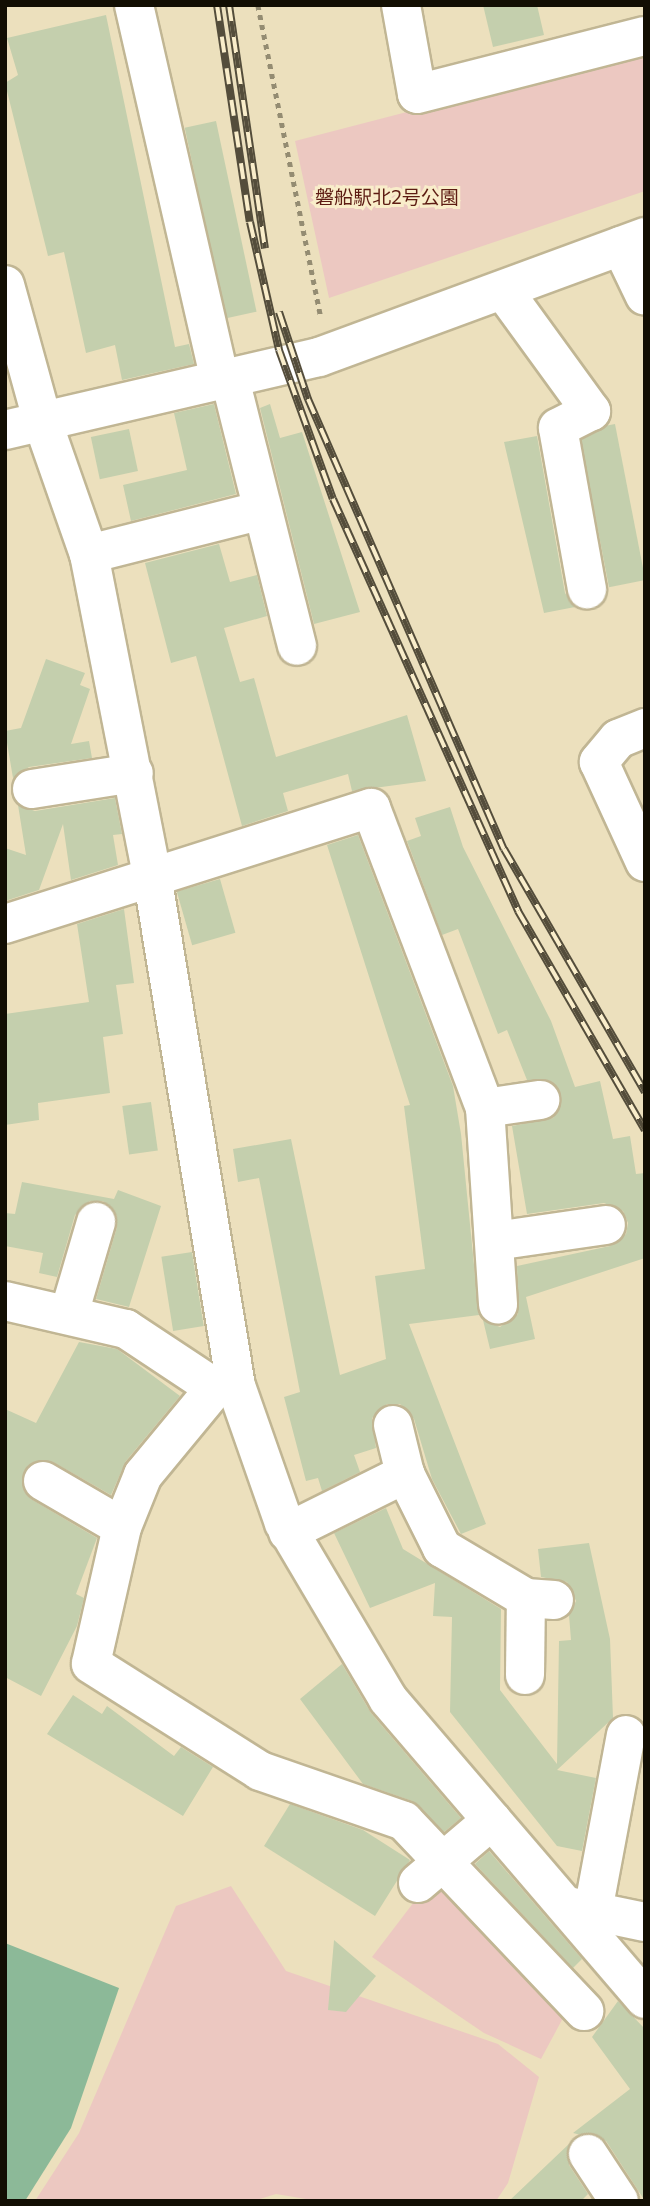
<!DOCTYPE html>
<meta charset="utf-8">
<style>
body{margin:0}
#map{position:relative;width:650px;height:2206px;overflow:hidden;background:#ece0bd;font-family:Commissioner,"Noto Sans JP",sans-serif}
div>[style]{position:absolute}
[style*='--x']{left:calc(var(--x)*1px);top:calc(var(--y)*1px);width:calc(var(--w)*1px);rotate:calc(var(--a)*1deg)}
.green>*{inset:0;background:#ecc8c1}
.water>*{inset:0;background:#8cb998}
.building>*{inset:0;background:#c4cfad;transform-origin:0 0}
.path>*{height:4.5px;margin-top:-2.25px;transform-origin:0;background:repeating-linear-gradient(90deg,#948c72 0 5px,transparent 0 10px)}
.roads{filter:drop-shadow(2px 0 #c1b694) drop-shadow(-2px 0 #c1b694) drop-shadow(0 2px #c1b694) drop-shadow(0 -2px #c1b694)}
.minor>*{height:38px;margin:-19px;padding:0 19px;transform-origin:19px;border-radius:19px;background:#fff}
.rail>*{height:8px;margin-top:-4px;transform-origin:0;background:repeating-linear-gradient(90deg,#f9edca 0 16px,#544d3b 0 32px);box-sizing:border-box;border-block:2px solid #544d3b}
span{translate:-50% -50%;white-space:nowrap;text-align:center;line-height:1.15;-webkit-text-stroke:6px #f9edca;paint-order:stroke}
.park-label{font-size:19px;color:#5d1c13}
.frame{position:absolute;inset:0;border:7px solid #120e03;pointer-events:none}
</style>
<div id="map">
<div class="green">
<i style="clip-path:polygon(631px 54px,645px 60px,645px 191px,329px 298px,295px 141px)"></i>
<i style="clip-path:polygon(446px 1875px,570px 2005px,541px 2059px,484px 2033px,372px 1957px,420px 1894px)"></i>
<i style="clip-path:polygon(231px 1886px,286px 1971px,498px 2044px,539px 2077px,508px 2183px,496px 2201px,318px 2201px,276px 2194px,253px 2201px,35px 2201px,79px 2133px,176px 1906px)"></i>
</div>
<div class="water">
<i style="clip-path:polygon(5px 1943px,119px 1988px,71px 2128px,25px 2201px,5px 2201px)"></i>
</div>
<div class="building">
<i style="clip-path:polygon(483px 5px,537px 5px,544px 35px,493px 47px)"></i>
<i style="clip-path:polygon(106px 15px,175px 347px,189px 344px,194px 364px,122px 380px,115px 345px,86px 353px,64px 252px,48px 256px,5px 83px,18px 75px,7px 38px)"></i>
<i style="left:216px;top:121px;width:195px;height:32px;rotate:78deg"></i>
<i style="clip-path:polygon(214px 404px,236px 494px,131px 521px,123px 485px,187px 470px,174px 413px)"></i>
<i style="clip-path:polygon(270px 404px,280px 438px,302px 432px,360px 612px,314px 624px,260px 408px)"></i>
<i style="left:615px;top:424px;width:159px;height:37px;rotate:79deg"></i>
<i style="left:129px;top:429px;width:43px;height:39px;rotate:78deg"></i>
<i style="clip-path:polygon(537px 436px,565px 593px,575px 607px,544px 613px,504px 442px)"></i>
<i style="clip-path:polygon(219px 544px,230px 582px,257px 575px,267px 616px,224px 628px,240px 682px,254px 678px,276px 757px,407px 715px,426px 781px,352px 791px,348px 774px,283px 793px,288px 811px,242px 826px,196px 656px,171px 663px,145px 563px)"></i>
<i style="clip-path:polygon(46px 659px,85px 673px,80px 685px,90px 689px,71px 744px,89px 741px,92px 758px,29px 767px,13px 778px,5px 731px,21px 728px)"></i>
<i style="clip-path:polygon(115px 798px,122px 834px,113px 835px,118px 865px,71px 880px,63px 824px,39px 890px,5px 901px,5px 848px,26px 855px,18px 805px,35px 811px)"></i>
<i style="clip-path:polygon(450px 807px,463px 847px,551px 1021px,575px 1087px,600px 1081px,613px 1139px,630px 1136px,636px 1174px,645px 1173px,645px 1258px,526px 1297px,535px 1339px,490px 1349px,483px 1320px,500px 1327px,518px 1314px,517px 1266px,610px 1246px,626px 1234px,628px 1223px,623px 1211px,604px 1203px,527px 1214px,512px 1126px,553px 1118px,561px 1096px,549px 1080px,527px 1080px,507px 1030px,498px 1034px,458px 929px,442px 935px,407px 841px,421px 836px,415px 818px)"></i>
<i style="clip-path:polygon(358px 835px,453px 1086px,461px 1134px,479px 1315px,409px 1324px,486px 1524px,461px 1534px,432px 1479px,414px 1419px,400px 1404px,387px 1404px,372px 1418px,376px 1448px,354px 1455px,360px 1472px,322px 1491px,318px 1478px,306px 1481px,284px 1397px,300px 1392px,259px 1178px,238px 1182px,233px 1149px,291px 1139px,340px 1375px,386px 1359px,375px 1276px,425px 1269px,404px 1106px,410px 1105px,327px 845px)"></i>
<i style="left:220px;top:879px;width:56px;height:45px;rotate:74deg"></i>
<i style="clip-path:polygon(124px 909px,134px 983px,116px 985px,123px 1034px,103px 1037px,110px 1093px,38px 1103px,39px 1120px,5px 1125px,5px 1014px,89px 1002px,77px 924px)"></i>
<i style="left:151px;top:1102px;width:49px;height:29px;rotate:82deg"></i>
<i style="clip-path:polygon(22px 1182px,114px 1199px,118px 1190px,161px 1206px,129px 1307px,96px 1299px,117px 1227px,117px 1216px,103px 1201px,90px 1201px,75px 1215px,57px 1277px,39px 1273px,43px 1253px,5px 1246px,5px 1213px,15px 1214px)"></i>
<i style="left:192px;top:1252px;width:75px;height:31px;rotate:81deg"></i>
<i style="clip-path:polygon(79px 1342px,117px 1349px,180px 1396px,126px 1461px,111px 1495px,53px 1462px,33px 1462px,24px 1471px,24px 1491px,31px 1499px,97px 1538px,76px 1594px,84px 1598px,77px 1626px,41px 1696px,5px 1677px,5px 1409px,36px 1423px)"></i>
<i style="clip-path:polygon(386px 1508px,403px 1549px,501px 1609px,500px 1690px,557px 1764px,559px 1641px,571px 1640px,569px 1615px,576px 1601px,567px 1582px,541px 1577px,538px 1549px,589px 1543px,610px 1639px,613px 1718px,557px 1770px,596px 1778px,582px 1851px,557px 1846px,450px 1712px,452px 1617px,433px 1616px,435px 1583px,370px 1608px,334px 1533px)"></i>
<i style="clip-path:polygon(342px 1664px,371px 1713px,461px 1818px,444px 1832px,412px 1801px,363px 1784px,300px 1699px)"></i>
<i style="clip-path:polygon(73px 1695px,102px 1714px,107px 1706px,174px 1756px,181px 1747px,213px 1767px,183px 1816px,47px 1734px)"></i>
<i style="clip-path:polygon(290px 1804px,363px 1830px,410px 1860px,375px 1916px,264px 1846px)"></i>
<i style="clip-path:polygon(489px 1851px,582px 1959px,573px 1968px,475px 1864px)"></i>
<i style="clip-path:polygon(334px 1940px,376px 1976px,346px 2012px,328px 2010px)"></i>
<i style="clip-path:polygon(618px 2001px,645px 2029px,645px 2201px,606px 2141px,573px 2133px,630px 2089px,592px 2037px)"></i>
<i style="clip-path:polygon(570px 2143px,569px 2165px,588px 2194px,581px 2201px,509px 2201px)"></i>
</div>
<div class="path">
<i style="--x:258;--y:5;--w:318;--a:78.6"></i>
</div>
<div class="roads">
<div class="minor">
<i style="--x:134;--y:5;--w:386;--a:77.1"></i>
<i style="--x:401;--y:5;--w:90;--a:79.8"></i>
<i style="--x:417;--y:94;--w:235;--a:-14.3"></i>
<i style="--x:621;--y:246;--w:55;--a:64.4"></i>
<i style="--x:5;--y:285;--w:143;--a:74.6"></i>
<i style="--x:43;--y:423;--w:139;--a:70.7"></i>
<i style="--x:89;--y:554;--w:327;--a:78.9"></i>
<i style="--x:152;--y:875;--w:518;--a:80.67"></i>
<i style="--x:236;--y:1386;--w:145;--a:70.7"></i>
<i style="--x:284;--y:1523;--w:204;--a:59.4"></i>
<i style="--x:388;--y:1699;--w:395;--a:49.4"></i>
<i style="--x:503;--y:290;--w:150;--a:54"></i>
<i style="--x:591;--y:411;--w:37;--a:153"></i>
<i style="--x:558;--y:428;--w:164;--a:79.8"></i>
<i style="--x:230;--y:379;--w:275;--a:75.9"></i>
<i style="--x:5;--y:430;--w:322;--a:-13.1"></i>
<i style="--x:319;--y:357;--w:347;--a:-20.2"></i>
<i style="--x:89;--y:554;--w:179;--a:-14.2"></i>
<i style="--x:645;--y:728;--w:29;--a:158"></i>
<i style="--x:618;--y:739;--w:30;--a:130"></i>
<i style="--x:599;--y:762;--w:110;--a:65.3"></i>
<i style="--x:32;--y:789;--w:103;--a:-8.9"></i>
<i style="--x:5;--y:924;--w:384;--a:-17.6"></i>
<i style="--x:371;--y:808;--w:321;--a:69.2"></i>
<i style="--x:485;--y:1108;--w:197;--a:86.2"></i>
<i style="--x:485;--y:1108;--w:56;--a:-8.3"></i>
<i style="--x:495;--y:1241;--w:112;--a:-8.2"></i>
<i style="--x:5;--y:1301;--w:124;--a:13"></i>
<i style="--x:126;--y:1329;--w:107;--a:33.5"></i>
<i style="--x:215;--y:1388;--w:21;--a:-5"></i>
<i style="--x:69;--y:1314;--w:96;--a:-73.6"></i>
<i style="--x:215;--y:1388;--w:113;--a:129.6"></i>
<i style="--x:143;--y:1475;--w:56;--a:112"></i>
<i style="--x:122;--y:1527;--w:140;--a:102.8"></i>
<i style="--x:91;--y:1664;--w:200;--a:32.3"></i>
<i style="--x:260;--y:1771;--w:152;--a:19.1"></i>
<i style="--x:404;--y:1821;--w:262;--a:46.5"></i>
<i style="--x:393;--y:1425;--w:50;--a:76.2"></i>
<i style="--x:405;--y:1474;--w:83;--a:63.4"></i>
<i style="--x:442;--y:1548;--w:98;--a:30.8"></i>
<i style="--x:526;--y:1598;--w:28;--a:4"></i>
<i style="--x:43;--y:1481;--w:91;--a:30.2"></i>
<i style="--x:288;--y:1532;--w:131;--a:-26.4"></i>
<i style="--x:525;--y:1675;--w:77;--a:-89.3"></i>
<i style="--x:418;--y:1883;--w:97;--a:-40.4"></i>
<i style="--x:568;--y:1906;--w:79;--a:11.7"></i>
<i style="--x:593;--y:1911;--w:179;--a:-79.4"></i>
<i style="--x:588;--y:2154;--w:56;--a:56.6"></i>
</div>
</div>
<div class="rail">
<i style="--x:217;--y:5;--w:219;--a:81.4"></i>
<i style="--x:250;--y:222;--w:131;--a:77.2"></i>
<i style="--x:279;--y:350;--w:158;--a:70.1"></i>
<i style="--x:333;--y:499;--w:452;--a:65.8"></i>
<i style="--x:518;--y:911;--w:253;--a:59.9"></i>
<i style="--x:229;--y:5;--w:246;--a:81.6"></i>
<i style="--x:279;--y:312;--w:92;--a:71.6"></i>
<i style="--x:308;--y:399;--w:491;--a:66.5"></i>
<i style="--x:504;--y:849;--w:281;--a:59.9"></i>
</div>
<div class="park-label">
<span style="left:387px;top:197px">磐船駅北2号公園</span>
</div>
<div class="frame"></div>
</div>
